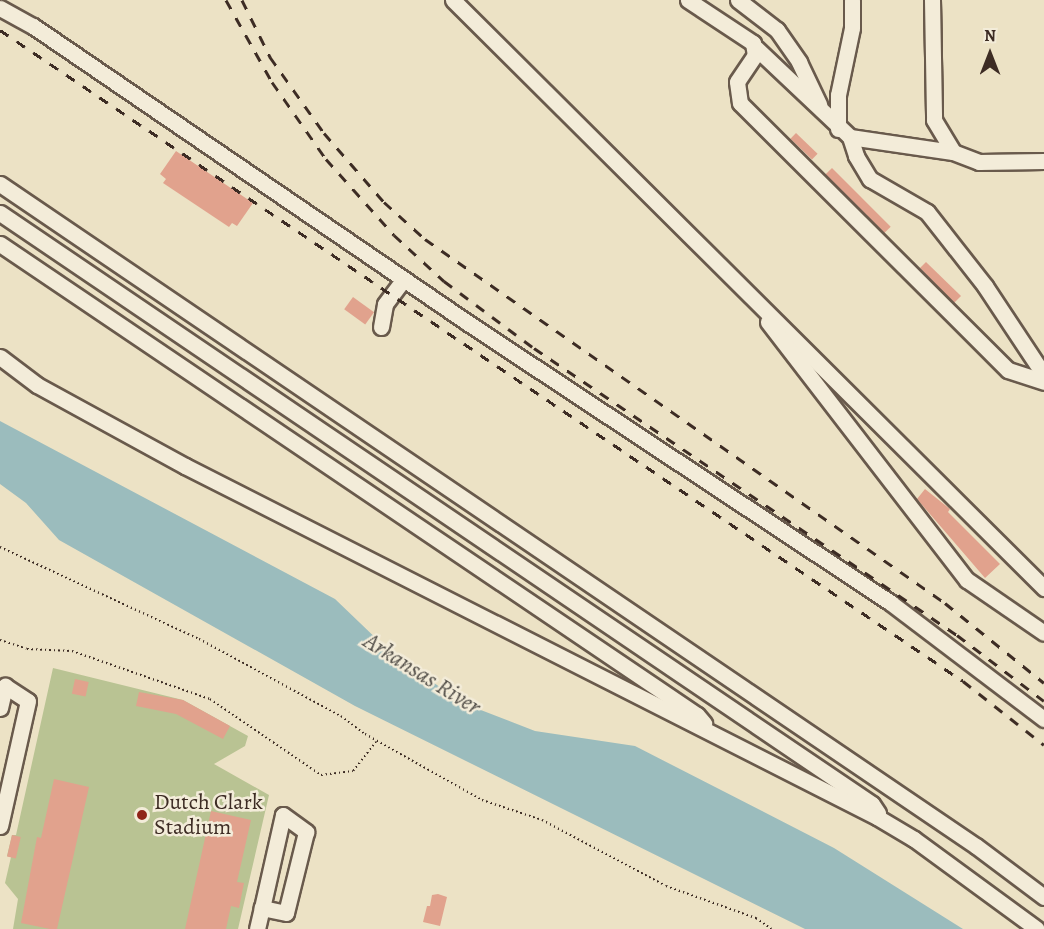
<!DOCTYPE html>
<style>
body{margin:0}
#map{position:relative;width:1044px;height:929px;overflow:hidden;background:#ece2c5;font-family:Alegreya,serif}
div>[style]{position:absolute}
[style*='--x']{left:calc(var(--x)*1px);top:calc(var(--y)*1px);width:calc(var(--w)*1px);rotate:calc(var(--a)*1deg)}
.green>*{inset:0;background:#b9c393}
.water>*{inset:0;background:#9bbcbd}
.building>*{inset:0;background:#e1a28d;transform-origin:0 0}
.path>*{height:1.5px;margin-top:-0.75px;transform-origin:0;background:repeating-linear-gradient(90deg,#3d2c24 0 1.5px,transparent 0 4.5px)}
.roads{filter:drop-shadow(2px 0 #695a4c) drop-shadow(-2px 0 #695a4c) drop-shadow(0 2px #695a4c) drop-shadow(0 -2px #695a4c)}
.minor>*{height:15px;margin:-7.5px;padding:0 7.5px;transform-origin:7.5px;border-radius:7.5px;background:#f3ecd9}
.rail>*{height:3px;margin-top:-1.5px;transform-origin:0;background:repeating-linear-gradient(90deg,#3d2c24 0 10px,transparent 0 20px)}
.dots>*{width:16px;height:16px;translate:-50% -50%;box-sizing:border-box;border:3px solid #f3ecd9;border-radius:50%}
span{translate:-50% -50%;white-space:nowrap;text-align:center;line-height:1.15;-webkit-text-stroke:5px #f3ecd9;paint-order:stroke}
.poi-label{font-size:22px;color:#3d2c24}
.left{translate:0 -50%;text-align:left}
.water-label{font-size:24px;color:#54504a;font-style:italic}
.north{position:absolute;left:960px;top:24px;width:60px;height:60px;-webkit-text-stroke:4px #f3ecd9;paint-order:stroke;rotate:0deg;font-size:16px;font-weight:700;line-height:24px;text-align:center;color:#3d2c24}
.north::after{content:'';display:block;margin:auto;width:21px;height:27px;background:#3d2c24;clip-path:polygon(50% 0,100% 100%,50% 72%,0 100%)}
</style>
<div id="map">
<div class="green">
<i style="clip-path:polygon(53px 668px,183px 700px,248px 736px,245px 746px,214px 764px,269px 795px,238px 929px,13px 929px,18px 899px,5px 883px,11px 857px,7px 856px,12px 835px,16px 835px)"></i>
</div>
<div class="water">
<i style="clip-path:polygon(0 421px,335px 599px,384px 646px,460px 702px,535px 731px,635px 746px,834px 848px,963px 929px,805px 929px,355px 706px,59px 540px,26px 503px,0 484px)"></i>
</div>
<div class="building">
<i style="left:796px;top:133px;width:30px;height:8px;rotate:44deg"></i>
<i style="clip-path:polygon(176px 151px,253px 203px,237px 226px,232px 223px,229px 227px,163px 183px,166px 179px,160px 174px)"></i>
<i style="left:832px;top:168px;width:83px;height:9px;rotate:45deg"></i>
<i style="clip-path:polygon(926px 262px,961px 296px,954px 303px,920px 268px)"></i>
<i style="left:353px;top:297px;width:26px;height:15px;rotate:36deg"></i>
<i style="clip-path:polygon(925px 489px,950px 509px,948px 512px,1000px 564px,985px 578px,917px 499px)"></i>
<i style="left:75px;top:679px;width:14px;height:15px;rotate:12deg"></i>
<i style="clip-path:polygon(139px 692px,183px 700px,230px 726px,223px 739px,176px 714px,136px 706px)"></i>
<i style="clip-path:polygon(54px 779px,89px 787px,57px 929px,50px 929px,21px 923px,37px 837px,41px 838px)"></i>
<i style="clip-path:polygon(211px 811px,251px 820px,237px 882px,244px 883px,239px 908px,231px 906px,226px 929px,185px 929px)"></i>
<i style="left:12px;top:835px;width:9px;height:22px;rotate:13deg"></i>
<i style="clip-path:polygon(438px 894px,447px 897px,440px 926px,423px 922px,427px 906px,430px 906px,432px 895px)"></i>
</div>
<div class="path">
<i style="--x:0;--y:547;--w:219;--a:24.8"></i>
<i style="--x:199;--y:639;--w:162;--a:28.5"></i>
<i style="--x:341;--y:716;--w:30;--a:37"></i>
<i style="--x:365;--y:734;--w:134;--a:29.4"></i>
<i style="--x:482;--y:800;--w:63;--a:18.4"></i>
<i style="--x:542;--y:820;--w:140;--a:28"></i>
<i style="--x:666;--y:886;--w:96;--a:19.6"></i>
<i style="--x:756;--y:918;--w:19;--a:35"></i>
<i style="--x:0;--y:640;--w:28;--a:18"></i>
<i style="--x:27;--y:649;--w:45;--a:2.5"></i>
<i style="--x:72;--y:651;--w:146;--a:19.2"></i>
<i style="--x:210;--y:699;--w:135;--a:34.4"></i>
<i style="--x:321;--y:775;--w:32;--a:-7"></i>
<i style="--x:353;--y:771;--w:37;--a:-52"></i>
</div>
<div class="roads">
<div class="minor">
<i style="--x:453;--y:0;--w:834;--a:44.85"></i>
<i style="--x:688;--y:0;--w:78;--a:33.5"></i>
<i style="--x:753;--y:43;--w:12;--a:81"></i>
<i style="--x:755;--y:55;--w:32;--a:124"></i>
<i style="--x:737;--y:82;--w:21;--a:82"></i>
<i style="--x:740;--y:103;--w:378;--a:44.9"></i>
<i style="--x:1008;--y:370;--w:38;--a:18"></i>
<i style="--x:738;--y:0;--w:49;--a:37.6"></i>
<i style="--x:777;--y:30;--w:39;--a:55"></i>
<i style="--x:799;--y:62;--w:47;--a:64.5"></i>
<i style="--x:932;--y:0;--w:120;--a:89"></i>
<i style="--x:934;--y:120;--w:37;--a:59"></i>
<i style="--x:0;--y:8;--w:38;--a:29"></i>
<i style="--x:33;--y:26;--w:527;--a:34.32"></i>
<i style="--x:468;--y:323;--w:507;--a:33.5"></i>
<i style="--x:891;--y:603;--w:192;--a:37.2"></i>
<i style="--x:756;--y:48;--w:129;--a:43.4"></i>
<i style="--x:850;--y:137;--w:104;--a:8.3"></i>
<i style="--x:953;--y:152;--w:28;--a:21"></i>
<i style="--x:979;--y:162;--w:65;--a:-0.9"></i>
<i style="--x:838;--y:129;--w:34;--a:-90"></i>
<i style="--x:838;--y:95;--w:68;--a:-78.2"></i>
<i style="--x:852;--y:28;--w:28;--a:-90"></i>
<i style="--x:850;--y:137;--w:20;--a:72"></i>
<i style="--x:856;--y:156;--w:27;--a:59"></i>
<i style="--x:870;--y:179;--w:66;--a:30.1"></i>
<i style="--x:927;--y:212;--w:94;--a:51.9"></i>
<i style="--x:985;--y:286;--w:107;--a:56.5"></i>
<i style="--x:0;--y:184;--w:1179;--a:34.15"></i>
<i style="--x:976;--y:846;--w:85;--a:36.9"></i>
<i style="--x:0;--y:213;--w:1053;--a:34.13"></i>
<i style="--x:872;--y:804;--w:11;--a:56"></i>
<i style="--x:0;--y:244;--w:841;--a:34.05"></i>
<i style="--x:697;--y:715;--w:11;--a:49"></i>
<i style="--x:768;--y:322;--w:326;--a:52.4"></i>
<i style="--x:967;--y:580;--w:93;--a:34.5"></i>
<i style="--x:381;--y:327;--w:23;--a:-80"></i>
<i style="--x:385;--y:304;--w:31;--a:-53"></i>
<i style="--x:0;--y:357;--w:46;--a:37.1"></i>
<i style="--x:37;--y:385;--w:169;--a:28.7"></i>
<i style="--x:185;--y:466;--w:776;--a:26.9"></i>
<i style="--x:877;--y:817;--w:43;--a:30.7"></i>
<i style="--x:914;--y:839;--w:152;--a:36.2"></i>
<i style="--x:0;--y:708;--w:23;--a:-77"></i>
<i style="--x:5;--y:686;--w:27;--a:33"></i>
<i style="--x:28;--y:701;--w:128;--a:102.6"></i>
<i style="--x:257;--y:929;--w:22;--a:-77"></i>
<i style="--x:262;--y:908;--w:95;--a:-77.3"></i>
<i style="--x:283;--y:815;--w:29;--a:36"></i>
<i style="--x:306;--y:832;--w:83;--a:103.9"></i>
<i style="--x:286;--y:913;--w:25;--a:-168"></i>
</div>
</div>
<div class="rail">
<i style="--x:226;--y:0;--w:94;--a:60.7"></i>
<i style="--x:272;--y:82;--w:94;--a:55"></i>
<i style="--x:326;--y:159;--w:102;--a:48.2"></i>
<i style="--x:394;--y:235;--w:68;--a:42.6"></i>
<i style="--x:444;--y:281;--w:112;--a:36.7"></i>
<i style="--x:534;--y:348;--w:511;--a:34.16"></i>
<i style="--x:957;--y:635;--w:109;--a:37.2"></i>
<i style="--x:242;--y:0;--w:64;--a:63.8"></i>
<i style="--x:270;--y:57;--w:93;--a:54.6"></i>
<i style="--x:324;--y:133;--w:91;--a:49"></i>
<i style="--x:384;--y:202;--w:55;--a:42.1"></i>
<i style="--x:425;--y:239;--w:635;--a:34.99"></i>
<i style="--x:945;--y:603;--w:127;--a:38.9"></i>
<i style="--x:0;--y:30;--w:1162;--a:34.06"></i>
<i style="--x:963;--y:681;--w:103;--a:38.3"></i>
</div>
<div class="dots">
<i style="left:142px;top:815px;background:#8f2418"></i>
</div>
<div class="poi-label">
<span class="left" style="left:154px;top:815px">Dutch Clark<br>Stadium</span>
</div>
<div class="water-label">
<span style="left:422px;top:674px;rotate:32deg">Arkansas River</span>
</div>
<div class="north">N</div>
</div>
